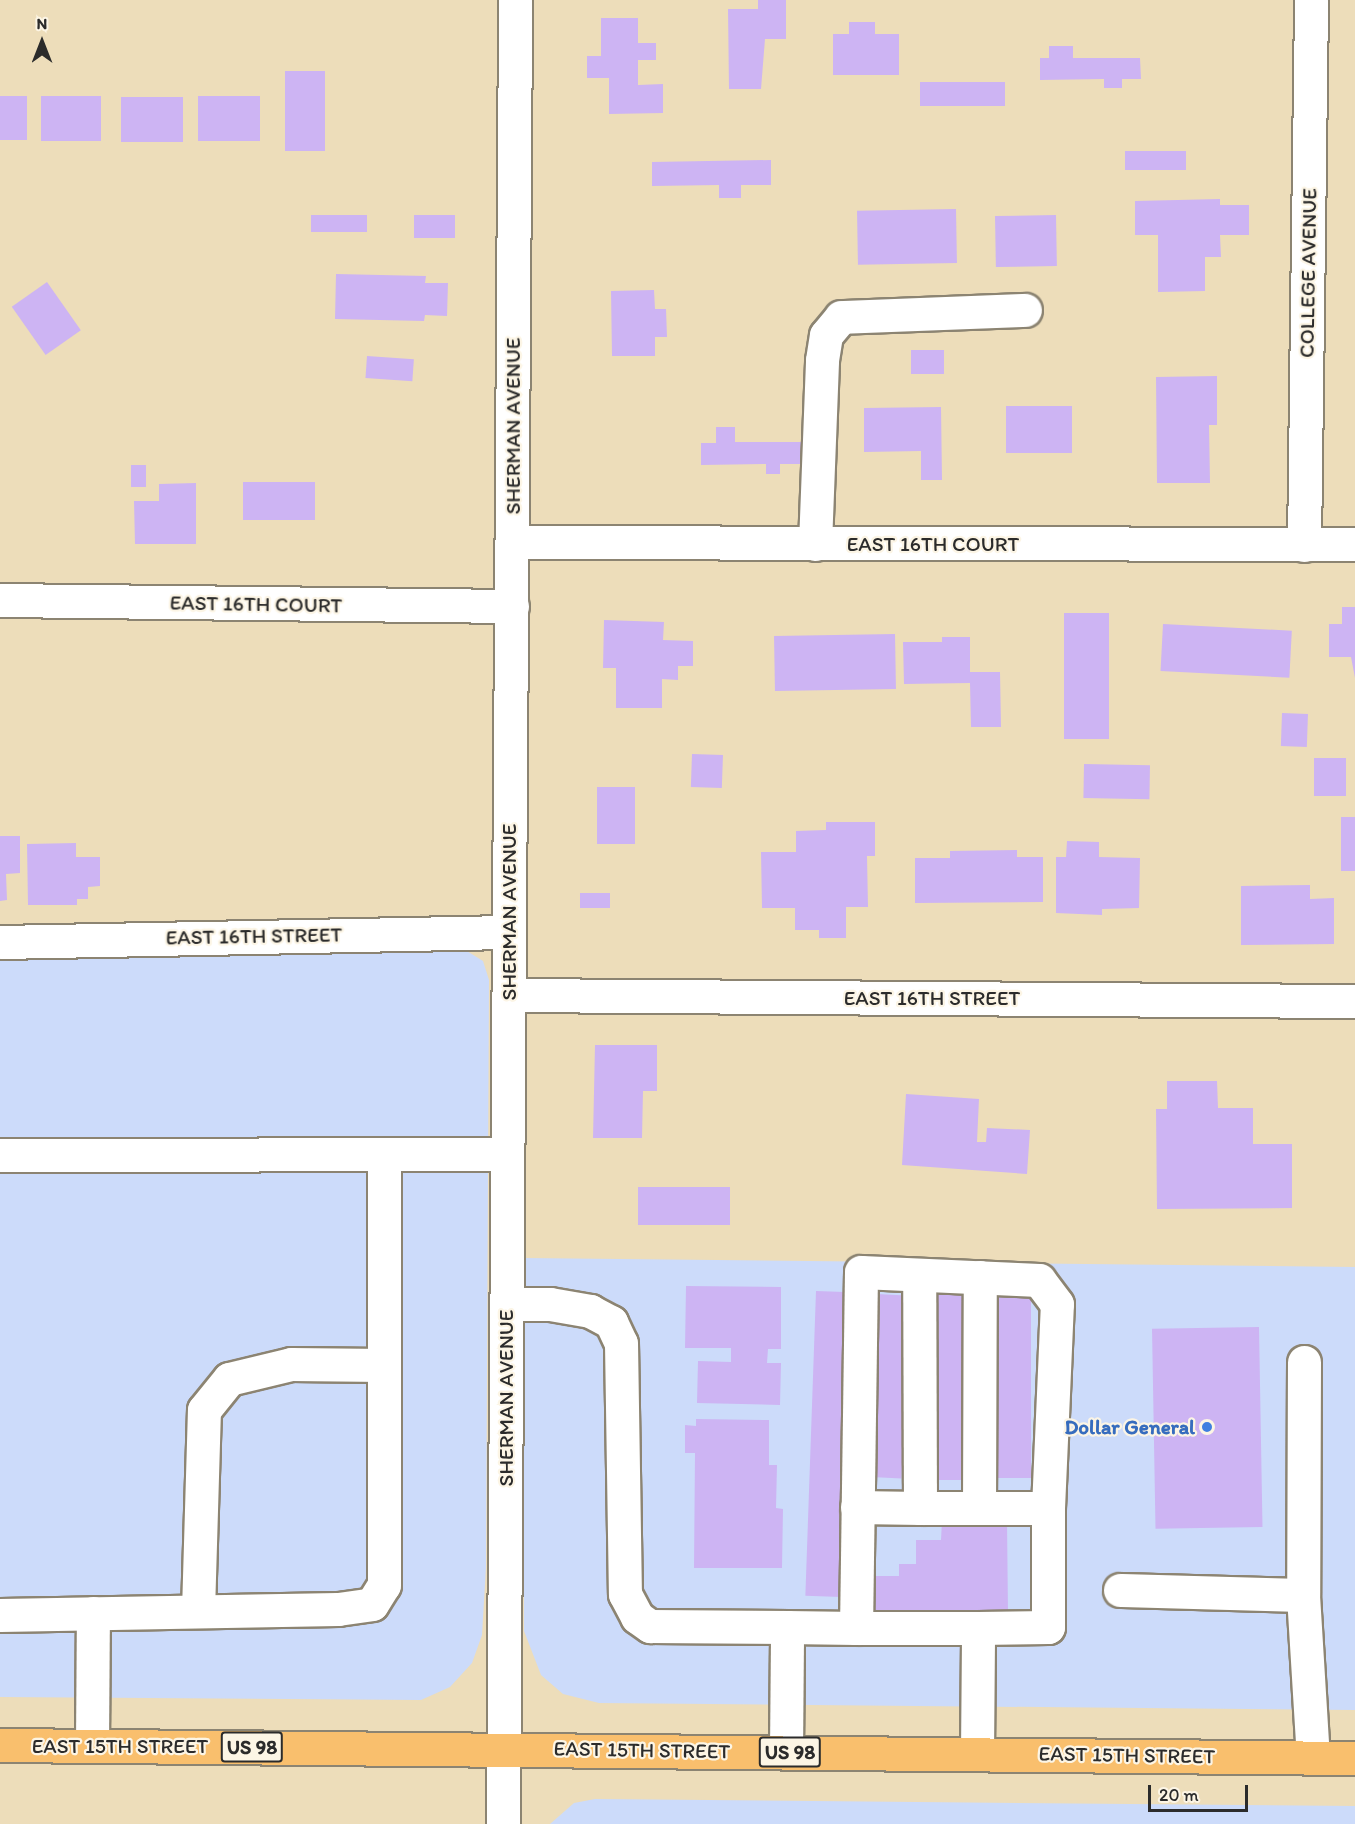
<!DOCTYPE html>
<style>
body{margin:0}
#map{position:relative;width:1355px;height:1824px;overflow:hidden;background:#edddba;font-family:Itim,sans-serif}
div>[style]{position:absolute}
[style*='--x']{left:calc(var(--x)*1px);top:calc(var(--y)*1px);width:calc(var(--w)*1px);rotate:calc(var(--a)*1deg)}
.built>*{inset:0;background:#ccdbfa}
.building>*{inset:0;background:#cdb4f3;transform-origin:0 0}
.roads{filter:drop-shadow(2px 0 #8c8472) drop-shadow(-2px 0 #8c8472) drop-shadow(0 2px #8c8472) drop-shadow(0 -2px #8c8472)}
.minor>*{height:33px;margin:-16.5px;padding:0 16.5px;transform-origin:16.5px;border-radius:16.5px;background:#fff}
.major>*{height:33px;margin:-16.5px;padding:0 16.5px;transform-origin:16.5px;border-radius:16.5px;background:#f9bf6d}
.dots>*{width:16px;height:16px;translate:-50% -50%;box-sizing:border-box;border:3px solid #fcf5e5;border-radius:50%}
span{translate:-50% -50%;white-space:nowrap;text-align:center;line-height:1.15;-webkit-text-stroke:4.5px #fcf5e5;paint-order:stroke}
.shield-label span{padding:2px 4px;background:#fcf5e5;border:2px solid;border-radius:4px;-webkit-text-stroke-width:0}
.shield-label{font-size:20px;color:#2b2b2b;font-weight:700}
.street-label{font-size:21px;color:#2b2b2b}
.shop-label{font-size:21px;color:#366cbe;font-weight:700}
.right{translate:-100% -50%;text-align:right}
.north{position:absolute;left:12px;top:12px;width:60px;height:60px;-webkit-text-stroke:4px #fcf5e5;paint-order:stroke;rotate:0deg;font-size:16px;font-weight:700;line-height:24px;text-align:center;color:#2b2b2b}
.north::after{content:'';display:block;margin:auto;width:21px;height:27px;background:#2b2b2b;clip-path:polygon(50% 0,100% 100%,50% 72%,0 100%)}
.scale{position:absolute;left:1148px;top:1785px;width:100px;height:27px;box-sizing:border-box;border:3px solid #2b2b2b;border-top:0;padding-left:8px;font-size:18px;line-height:21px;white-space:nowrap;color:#2b2b2b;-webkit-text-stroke:4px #fcf5e5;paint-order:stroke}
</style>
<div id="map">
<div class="built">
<i style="clip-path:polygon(462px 948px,483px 961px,489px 980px,486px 1567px,482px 1635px,472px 1663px,450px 1687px,421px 1700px,0 1697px,0 951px)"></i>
<i style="clip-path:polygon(523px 1258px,1355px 1267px,1355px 1710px,599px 1703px,563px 1694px,541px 1675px,524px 1631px)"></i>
<i style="clip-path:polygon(595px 1799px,1355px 1806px,1355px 1824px,550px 1824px,574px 1803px)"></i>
</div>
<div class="building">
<i style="clip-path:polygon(758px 0,786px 0,786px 39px,765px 39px,761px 89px,729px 89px,728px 9px,758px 9px)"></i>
<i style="clip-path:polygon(601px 18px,638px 18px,638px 43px,656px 43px,656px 60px,638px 60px,638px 85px,663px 84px,663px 113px,609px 114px,609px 78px,587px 78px,587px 56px,601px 56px)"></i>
<i style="clip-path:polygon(849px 22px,875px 22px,875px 34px,899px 34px,899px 75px,833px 75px,833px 34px,849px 34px)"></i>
<i style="clip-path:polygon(1049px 46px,1073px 46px,1073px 58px,1140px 58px,1141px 79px,1122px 79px,1122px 88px,1104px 88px,1104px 79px,1040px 80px,1040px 58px,1049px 58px)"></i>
<i style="left:285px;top:71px;width:40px;height:80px"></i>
<i style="left:1005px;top:82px;width:24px;height:85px;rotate:90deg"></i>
<i style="left:0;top:96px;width:27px;height:44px"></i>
<i style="left:41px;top:96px;width:60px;height:45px"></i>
<i style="left:198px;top:96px;width:62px;height:45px"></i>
<i style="left:121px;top:97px;width:62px;height:45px"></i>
<i style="left:1125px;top:151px;width:61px;height:19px"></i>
<i style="clip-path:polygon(771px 160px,771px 185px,741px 185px,741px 198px,719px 198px,719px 185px,652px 186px,652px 162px)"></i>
<i style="clip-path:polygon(1220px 199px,1220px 205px,1249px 205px,1249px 235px,1220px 235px,1221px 257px,1205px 257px,1205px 291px,1158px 292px,1158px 235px,1135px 235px,1135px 201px)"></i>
<i style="left:956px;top:209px;width:54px;height:99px;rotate:89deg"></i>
<i style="left:367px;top:215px;width:17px;height:56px;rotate:90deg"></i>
<i style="left:455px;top:215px;width:23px;height:41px;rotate:90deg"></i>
<i style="left:1056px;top:215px;width:51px;height:61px;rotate:89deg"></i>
<i style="clip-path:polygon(336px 274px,426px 276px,425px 283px,448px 283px,447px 316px,425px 315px,424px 321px,335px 319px)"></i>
<i style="left:47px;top:282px;width:59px;height:43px;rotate:55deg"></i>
<i style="clip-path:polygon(654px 290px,655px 309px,666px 309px,667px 337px,655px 337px,655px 356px,612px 356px,611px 291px)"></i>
<i style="left:911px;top:350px;width:33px;height:24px"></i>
<i style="left:367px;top:356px;width:47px;height:22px;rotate:4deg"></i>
<i style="clip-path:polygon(1217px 376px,1217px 425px,1209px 425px,1210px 483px,1157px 483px,1156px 377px)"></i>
<i style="left:1006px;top:406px;width:66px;height:47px"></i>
<i style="clip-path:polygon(941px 407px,942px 480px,921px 480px,921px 451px,864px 452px,864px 408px)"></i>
<i style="clip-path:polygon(716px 427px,735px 427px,735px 442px,801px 442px,801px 464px,780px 464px,780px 474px,766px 474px,766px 464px,701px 465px,701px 443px,716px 443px)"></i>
<i style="left:131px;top:465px;width:15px;height:22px"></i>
<i style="left:315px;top:482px;width:38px;height:72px;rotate:90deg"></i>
<i style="clip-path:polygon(196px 483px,196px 544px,135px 544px,134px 501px,159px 501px,159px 484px)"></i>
<i style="clip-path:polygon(1342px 607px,1355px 607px,1355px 678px,1351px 657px,1329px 657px,1329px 624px,1342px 624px)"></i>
<i style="left:1064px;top:613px;width:45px;height:126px"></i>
<i style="clip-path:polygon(604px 620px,664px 622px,663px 640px,693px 641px,693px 666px,678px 666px,678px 680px,662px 679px,662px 708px,616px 708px,616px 668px,603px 668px)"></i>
<i style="left:1163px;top:624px;width:129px;height:47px;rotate:3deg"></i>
<i style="left:895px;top:634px;width:55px;height:121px;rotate:89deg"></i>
<i style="clip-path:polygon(942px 637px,970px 637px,970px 672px,1000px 672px,1001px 727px,971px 727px,970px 683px,904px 684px,903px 642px,942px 642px)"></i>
<i style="left:1282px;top:713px;width:26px;height:33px;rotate:2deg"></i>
<i style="left:692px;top:754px;width:31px;height:33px;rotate:2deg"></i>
<i style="left:1314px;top:758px;width:32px;height:38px"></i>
<i style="left:1084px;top:764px;width:66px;height:34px;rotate:1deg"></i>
<i style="left:597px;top:787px;width:38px;height:57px"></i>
<i style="left:1341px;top:817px;width:14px;height:54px"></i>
<i style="clip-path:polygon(826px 822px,875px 822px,875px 856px,867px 856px,868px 907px,846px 907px,846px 938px,819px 938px,819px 930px,795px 930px,795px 908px,762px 908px,761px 852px,796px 852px,796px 831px,826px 830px)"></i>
<i style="clip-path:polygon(0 836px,20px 836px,20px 873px,6px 874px,7px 900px,0 901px)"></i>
<i style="clip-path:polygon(1067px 841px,1099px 842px,1099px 857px,1140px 858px,1139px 908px,1102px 909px,1102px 915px,1056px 913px,1056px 857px,1066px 857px)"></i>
<i style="clip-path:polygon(76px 843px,76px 857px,100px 857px,100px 886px,88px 887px,88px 899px,77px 899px,77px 905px,28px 905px,27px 844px)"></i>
<i style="clip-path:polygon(1017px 850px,1017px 857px,1043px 857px,1043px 902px,915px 903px,915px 858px,950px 858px,950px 851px)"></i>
<i style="clip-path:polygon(1310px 885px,1310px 899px,1334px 898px,1334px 944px,1241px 945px,1241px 886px)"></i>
<i style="left:610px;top:893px;width:15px;height:30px;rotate:90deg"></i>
<i style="clip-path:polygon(595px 1045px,657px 1045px,657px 1091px,643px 1091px,642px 1138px,593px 1138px)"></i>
<i style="clip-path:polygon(1167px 1081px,1217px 1081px,1218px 1108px,1253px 1108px,1253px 1144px,1292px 1144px,1292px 1208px,1157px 1209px,1156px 1109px,1167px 1109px)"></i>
<i style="clip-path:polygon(906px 1094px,979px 1099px,977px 1142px,986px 1142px,987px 1128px,1030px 1130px,1027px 1174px,902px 1165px)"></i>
<i style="left:730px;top:1187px;width:38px;height:92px;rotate:90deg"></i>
<i style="clip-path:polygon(686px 1286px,781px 1287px,781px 1349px,768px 1349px,767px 1363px,781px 1363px,780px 1405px,697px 1403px,698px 1361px,731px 1362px,731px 1348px,685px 1348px)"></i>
<i style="left:994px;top:1290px;width:37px;height:188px"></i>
<i style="left:816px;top:1291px;width:36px;height:305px;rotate:2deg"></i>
<i style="left:932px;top:1291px;width:42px;height:189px"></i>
<i style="left:876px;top:1294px;width:35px;height:183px;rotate:3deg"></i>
<i style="left:1259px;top:1327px;width:200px;height:107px;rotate:89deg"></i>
<i style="clip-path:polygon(696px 1419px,769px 1420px,769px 1465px,777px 1465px,776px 1508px,783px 1509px,782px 1568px,694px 1568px,695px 1453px,685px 1453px,685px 1425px,696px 1426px)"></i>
<i style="clip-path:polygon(942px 1520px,1007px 1521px,1008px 1613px,875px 1614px,875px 1576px,899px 1576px,899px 1564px,916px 1564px,916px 1540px,941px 1540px)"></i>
</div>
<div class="roads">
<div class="minor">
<i style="--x:512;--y:542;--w:843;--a:0.14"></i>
<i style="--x:815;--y:544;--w:184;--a:-87.8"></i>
<i style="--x:822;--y:360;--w:25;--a:-81"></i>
<i style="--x:826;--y:335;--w:23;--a:-50"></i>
<i style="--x:841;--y:317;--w:184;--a:-2.2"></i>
<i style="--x:1304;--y:545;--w:545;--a:-89.26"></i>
<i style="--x:0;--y:600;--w:512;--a:0.67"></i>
<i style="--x:0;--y:942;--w:509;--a:-1.13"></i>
<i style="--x:509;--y:995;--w:846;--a:0.41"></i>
<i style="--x:0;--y:1155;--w:507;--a:-0.11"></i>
<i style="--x:507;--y:1304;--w:43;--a:0"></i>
<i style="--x:550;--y:1304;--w:41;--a:9.9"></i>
<i style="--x:590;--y:1311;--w:24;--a:28"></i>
<i style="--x:611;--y:1322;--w:23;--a:65"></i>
<i style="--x:621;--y:1343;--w:251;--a:89.1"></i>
<i style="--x:625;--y:1594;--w:26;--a:62"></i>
<i style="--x:637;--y:1617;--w:16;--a:35"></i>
<i style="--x:650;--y:1626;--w:137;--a:0.4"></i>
<i style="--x:787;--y:1627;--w:69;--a:0.8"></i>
<i style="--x:856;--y:1628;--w:122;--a:0"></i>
<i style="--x:978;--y:1628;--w:70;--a:-0.8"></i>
<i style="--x:1048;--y:1627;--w:119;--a:-90"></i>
<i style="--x:1048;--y:1508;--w:204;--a:-87.5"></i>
<i style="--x:1057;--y:1304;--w:30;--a:-127"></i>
<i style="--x:1039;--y:1280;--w:178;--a:-177.4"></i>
<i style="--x:861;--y:1272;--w:356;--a:90.8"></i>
<i style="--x:1304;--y:1362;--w:233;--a:90.2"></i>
<i style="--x:1303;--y:1595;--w:162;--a:86.5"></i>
<i style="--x:857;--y:1507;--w:63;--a:0.9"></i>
<i style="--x:920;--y:1508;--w:233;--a:-90.2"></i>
<i style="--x:920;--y:1508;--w:128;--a:0"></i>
<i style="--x:979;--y:1508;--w:231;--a:-89.8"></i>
<i style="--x:1120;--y:1590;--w:183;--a:1.6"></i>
<i style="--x:198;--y:1611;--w:201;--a:-88.3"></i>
<i style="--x:204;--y:1410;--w:40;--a:-51"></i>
<i style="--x:229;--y:1379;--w:64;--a:-13.6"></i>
<i style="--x:291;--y:1364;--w:93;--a:0.6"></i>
<i style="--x:0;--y:1615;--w:338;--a:-1"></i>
<i style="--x:338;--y:1609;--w:34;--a:-8"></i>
<i style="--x:372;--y:1604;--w:22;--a:-58"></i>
<i style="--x:384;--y:1585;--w:430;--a:-90"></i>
<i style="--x:92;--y:1746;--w:133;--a:-89.6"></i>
<i style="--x:786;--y:1752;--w:125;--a:-89.5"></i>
<i style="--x:977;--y:1753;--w:125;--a:-89.5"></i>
<i style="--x:503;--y:1824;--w:1824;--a:-89.62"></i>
</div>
<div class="major">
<i style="--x:0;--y:1745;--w:1355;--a:0.55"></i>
</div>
</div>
<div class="dots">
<i style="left:1207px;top:1427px;background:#3f7fe0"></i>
</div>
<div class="shield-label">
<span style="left:252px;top:1747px">US 98</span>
<span style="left:790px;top:1752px">US 98</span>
</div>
<div class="street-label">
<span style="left:1308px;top:273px;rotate:-89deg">COLLEGE AVENUE</span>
<span style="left:513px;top:426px;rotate:-90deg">SHERMAN AVENUE</span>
<span style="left:933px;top:544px">EAST 16TH COURT</span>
<span style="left:256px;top:604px;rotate:1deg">EAST 16TH COURT</span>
<span style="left:509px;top:912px;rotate:-90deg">SHERMAN AVENUE</span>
<span style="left:254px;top:936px;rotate:-1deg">EAST 16TH STREET</span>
<span style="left:932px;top:998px">EAST 16TH STREET</span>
<span style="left:506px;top:1398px;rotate:-90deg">SHERMAN AVENUE</span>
<span style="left:120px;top:1746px">EAST 15TH STREET</span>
<span style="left:642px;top:1750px;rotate:1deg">EAST 15TH STREET</span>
<span style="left:1127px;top:1755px;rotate:1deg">EAST 15TH STREET</span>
</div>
<div class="shop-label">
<span class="right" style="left:1195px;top:1427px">Dollar General</span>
</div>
<div class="north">N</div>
<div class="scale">20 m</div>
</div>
